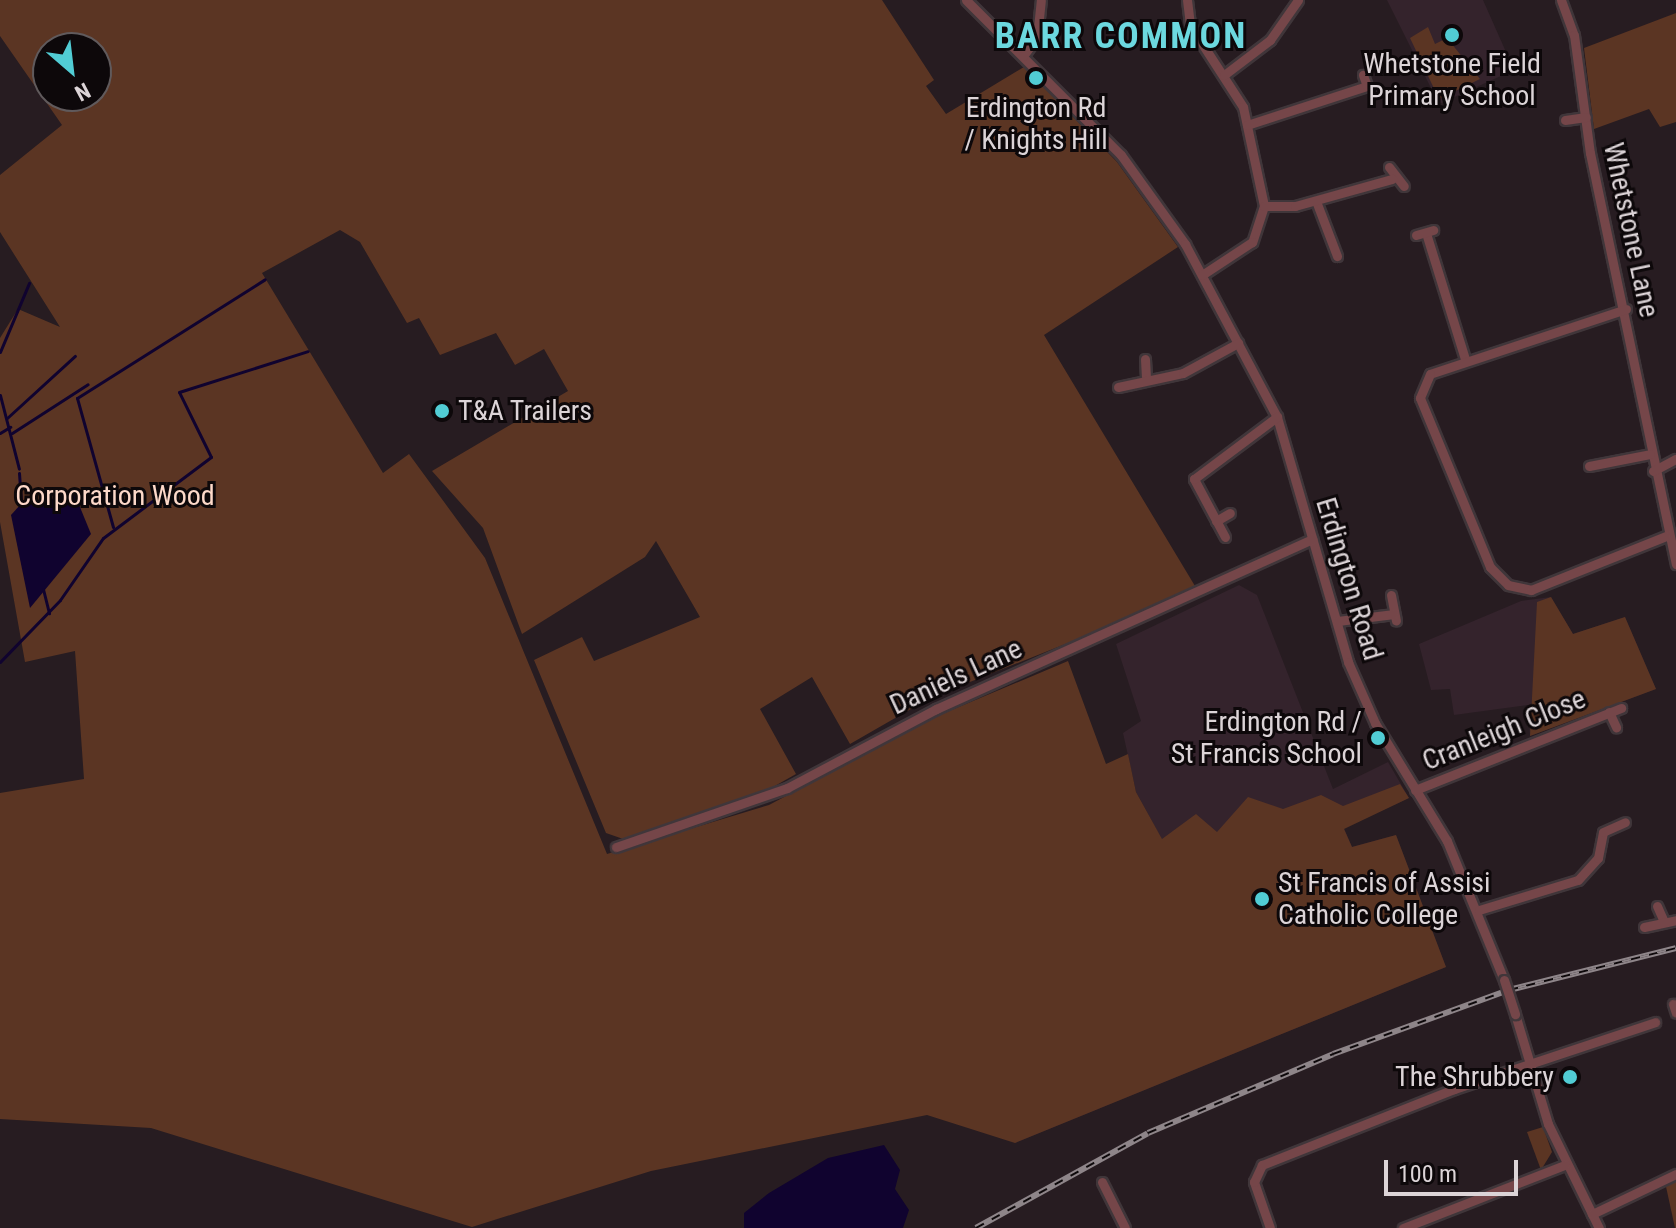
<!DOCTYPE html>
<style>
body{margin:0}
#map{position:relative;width:1676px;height:1228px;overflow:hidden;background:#271c21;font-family:"Roboto Condensed",sans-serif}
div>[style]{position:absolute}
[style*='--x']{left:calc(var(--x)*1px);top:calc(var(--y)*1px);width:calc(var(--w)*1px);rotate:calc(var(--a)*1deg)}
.built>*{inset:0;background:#34232c}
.green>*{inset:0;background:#5b3523}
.water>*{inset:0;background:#10032f}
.stream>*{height:3px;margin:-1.5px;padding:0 1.5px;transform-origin:1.5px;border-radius:1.5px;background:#10032f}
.roads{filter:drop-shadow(2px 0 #40363a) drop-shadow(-2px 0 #40363a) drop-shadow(0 2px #40363a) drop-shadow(0 -2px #40363a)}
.minor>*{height:9px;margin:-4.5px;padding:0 4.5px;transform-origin:4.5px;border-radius:4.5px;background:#754649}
.rail>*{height:6px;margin-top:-3px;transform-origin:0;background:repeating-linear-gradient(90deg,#0d080a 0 9px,#8e8589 0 18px);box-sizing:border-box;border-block:2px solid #8e8589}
.bridges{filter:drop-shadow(2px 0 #40363a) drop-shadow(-2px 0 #40363a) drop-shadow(0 2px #40363a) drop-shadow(0 -2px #40363a)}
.minor-bridge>*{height:9px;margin:-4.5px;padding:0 4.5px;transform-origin:4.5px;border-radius:4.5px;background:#754649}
.dots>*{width:22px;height:22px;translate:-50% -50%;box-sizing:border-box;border:4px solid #0d080a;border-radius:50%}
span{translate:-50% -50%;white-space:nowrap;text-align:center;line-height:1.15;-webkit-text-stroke:6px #0d080a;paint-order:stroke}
.poi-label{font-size:28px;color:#dcd4d7}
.left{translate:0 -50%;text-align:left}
.right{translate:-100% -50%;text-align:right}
.street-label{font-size:28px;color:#dcd4d7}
.park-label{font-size:28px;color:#fdd9c9}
.district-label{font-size:36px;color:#6cd8df;font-weight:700;letter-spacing:2px}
.north{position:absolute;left:32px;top:32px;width:80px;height:80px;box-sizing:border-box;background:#0d080a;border:2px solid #605a5c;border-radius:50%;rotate:152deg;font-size:22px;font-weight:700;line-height:32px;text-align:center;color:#dcd4d7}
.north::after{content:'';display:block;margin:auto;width:28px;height:36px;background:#51ccd4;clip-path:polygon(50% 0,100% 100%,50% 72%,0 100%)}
.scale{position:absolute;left:1384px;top:1160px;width:134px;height:36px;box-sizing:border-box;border:4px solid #dcd4d7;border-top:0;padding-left:10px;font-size:24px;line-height:28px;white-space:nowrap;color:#dcd4d7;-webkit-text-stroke:6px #0d080a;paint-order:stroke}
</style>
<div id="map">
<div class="built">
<i style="clip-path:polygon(1387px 0,1483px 0,1514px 70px,1439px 104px)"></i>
<i style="clip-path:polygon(1239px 585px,1257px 595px,1333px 789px,1388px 762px,1409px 798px,1344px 828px,1352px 847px,1396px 835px,1446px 967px,1015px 1143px,1174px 862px,1136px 792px,1123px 733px,1141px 721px,1116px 644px)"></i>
<i style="clip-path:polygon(1551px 597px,1573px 634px,1625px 617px,1656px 689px,1530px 736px,1528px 705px,1454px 715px,1450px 689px,1431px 690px,1419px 644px,1521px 601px)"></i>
</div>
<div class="green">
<i style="clip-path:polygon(evenodd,0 0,882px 0,934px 80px,926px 86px,946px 114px,1024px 67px,1117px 162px,1178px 247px,1044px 335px,1198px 591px,930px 698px,850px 744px,812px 677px,760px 709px,796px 774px,752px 799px,626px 840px,606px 833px,534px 660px,582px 637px,594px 661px,700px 617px,656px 541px,645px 557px,522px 634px,483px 528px,432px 471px,568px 391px,544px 349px,515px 365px,496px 333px,440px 355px,419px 318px,407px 323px,360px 242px,340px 230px,262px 273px,383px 473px,409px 454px,485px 558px,607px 854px,769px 805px,935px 717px,1068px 661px,1106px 764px,1128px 754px,1136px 792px,1162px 839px,1196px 814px,1217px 832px,1248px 797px,1283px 809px,1321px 795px,1343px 806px,1400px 784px,1409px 798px,1344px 829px,1352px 847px,1396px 835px,1446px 967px,1015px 1143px,927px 1115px,651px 1171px,472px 1227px,151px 1128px,0 1119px,0 793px,84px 779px,75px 651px,25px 662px,0 522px,0 338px,18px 309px,60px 327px,0 232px,0 175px,62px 125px,0 36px,0 0,48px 48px,96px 48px,96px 96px,48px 96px,48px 48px)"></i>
<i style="clip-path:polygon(1676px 13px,1676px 122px,1660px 127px,1649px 109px,1594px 129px,1584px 48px)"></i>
<i style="clip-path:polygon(1428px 27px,1435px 44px,1447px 38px,1480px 79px,1439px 99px,1410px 38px)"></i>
<i style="clip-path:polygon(1551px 597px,1573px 634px,1625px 617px,1656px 689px,1530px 736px,1537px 602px)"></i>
<i style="clip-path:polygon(1543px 1127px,1552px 1152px,1541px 1170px,1527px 1132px)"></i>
<i style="clip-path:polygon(1676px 1177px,1676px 1228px,1675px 1228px,1665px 1182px)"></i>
</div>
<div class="water">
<i style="clip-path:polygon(75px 495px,91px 534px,30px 608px,11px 515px,21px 504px)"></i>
<i style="clip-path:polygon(884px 1145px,900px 1170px,895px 1189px,909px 1210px,903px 1228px,744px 1228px,744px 1213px,769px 1193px,828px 1158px)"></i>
</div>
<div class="stream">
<i style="--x:0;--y:352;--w:75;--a:-67.2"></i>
<i style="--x:0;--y:395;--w:76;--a:75.6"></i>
<i style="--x:7;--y:418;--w:92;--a:-42.4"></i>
<i style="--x:0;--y:433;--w:12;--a:-31"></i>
<i style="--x:12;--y:433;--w:90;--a:-32.8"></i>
<i style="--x:19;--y:473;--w:31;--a:86"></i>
<i style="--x:113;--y:527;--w:134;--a:-105.6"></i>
<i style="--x:77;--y:398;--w:222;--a:-32.3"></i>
<i style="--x:43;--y:589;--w:25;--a:76"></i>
<i style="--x:0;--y:662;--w:86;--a:-45.9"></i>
<i style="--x:60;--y:600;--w:75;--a:-55.3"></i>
<i style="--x:103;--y:538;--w:135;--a:-36.9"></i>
<i style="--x:211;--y:457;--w:72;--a:-116.2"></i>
<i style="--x:179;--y:392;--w:135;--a:-17.6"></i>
</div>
<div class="roads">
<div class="minor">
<i style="--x:966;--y:0;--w:219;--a:45"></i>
<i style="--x:1121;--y:155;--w:110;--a:54.3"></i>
<i style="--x:1185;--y:244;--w:196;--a:62"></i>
<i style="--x:1277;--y:417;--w:255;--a:73.8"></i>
<i style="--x:1348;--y:662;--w:67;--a:66.1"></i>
<i style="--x:1375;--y:723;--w:138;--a:58.6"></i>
<i style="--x:1447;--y:841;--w:150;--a:67.7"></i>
<i style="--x:1187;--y:0;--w:25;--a:83"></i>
<i style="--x:1190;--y:25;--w:98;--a:57.1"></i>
<i style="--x:1243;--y:107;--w:101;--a:78"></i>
<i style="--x:1264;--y:206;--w:38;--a:108"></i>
<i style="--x:1252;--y:242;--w:60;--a:146.6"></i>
<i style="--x:1561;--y:0;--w:37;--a:70"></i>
<i style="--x:1574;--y:35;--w:119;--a:82.3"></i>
<i style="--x:1590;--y:153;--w:420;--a:78.2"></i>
<i style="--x:1023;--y:56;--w:24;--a:-54"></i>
<i style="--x:1037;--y:37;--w:37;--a:-84"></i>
<i style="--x:1224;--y:75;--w:58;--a:-37.3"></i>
<i style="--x:1270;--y:40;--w:49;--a:-55"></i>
<i style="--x:1565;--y:120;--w:21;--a:-8"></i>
<i style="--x:1247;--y:125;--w:126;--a:-18"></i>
<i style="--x:1367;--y:86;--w:12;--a:-110"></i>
<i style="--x:1389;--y:167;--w:24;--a:52"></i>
<i style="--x:1316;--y:201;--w:59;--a:69.1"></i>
<i style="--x:1264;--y:206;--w:31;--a:0"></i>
<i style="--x:1295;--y:206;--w:101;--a:-15.6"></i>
<i style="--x:1426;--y:233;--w:132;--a:72.8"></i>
<i style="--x:1416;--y:235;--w:18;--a:-16"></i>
<i style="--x:1626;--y:309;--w:206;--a:161.7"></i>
<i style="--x:1430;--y:374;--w:26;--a:113"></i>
<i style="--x:1420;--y:398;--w:183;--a:67.5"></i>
<i style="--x:1490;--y:567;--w:25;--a:45"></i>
<i style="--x:1508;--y:585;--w:24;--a:12"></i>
<i style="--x:1531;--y:590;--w:145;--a:-21.8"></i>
<i style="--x:1145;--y:359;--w:17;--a:87"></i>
<i style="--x:1118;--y:387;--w:66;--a:-12.2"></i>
<i style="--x:1183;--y:373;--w:63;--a:-28.6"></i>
<i style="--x:1589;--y:466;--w:62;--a:-11.1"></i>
<i style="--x:1653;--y:471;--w:26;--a:-28"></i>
<i style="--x:1216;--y:521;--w:16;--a:-30"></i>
<i style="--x:1225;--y:537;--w:66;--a:-118.1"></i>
<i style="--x:1194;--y:479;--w:104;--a:-36.8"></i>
<i style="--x:1391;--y:595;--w:26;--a:79"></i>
<i style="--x:1338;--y:621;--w:56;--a:-7.1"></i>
<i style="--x:1609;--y:712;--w:17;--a:65"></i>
<i style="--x:1415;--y:790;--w:222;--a:-21.7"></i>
<i style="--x:616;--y:847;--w:181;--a:-19"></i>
<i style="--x:787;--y:788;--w:169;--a:-27.9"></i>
<i style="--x:936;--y:709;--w:413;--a:-24.3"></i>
<i style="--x:1657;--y:906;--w:17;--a:66"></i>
<i style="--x:1479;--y:910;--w:103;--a:-16.9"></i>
<i style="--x:1578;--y:880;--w:30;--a:-48"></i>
<i style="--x:1598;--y:858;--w:26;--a:-79"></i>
<i style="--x:1603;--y:832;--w:24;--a:-24"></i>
<i style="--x:1644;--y:927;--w:33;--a:-12"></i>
<i style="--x:1673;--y:1004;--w:9;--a:72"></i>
<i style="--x:1515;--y:1014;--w:115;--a:73.3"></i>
<i style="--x:1548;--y:1124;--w:116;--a:63.9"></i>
<i style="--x:1102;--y:1182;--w:51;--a:63.4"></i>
<i style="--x:1592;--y:1214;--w:93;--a:-25.5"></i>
<i style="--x:1270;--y:1228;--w:49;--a:-109.2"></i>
<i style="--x:1254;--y:1182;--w:19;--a:-65"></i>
<i style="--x:1262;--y:1165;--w:206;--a:-21.6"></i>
<i style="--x:1454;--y:1089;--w:212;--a:-18.4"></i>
<i style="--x:1403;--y:1228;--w:174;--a:-21.3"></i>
</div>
</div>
<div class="rail">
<i style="--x:976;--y:1228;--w:196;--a:-28.9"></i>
<i style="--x:1148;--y:1133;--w:201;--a:-23.1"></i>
<i style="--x:1333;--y:1054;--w:187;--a:-20"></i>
<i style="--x:1509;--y:990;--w:172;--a:-14.1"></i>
</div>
<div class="bridges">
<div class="minor-bridge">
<i style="--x:1504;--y:980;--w:36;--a:72"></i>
</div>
</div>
<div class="dots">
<i style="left:1452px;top:35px;background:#51ccd4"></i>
<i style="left:1036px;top:78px;background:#51ccd4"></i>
<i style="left:442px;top:411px;background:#51ccd4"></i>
<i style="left:1378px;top:738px;background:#51ccd4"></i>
<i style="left:1262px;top:899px;background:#51ccd4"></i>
<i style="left:1570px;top:1077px;background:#51ccd4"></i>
</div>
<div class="poi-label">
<span style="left:1452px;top:80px">Whetstone Field<br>Primary School</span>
<span style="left:1036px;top:124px">Erdington Rd<br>/ Knights Hill</span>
<span class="left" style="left:458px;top:411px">T&amp;A Trailers</span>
<span class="right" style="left:1362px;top:738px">Erdington Rd /<br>St Francis School</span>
<span class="left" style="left:1278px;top:899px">St Francis of Assisi<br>Catholic College</span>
<span class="right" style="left:1554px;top:1077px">The Shrubbery</span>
</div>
<div class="street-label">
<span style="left:1631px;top:230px;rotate:78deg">Whetstone Lane</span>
<span style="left:1349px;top:579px;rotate:73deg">Erdington Road</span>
<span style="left:956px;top:677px;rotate:-25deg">Daniels Lane</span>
<span style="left:1504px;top:730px;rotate:-22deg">Cranleigh Close</span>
</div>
<div class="park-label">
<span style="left:115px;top:496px">Corporation Wood</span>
</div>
<div class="district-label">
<span style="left:1121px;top:37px">BARR COMMON</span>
</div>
<div class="north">N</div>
<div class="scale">100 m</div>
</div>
